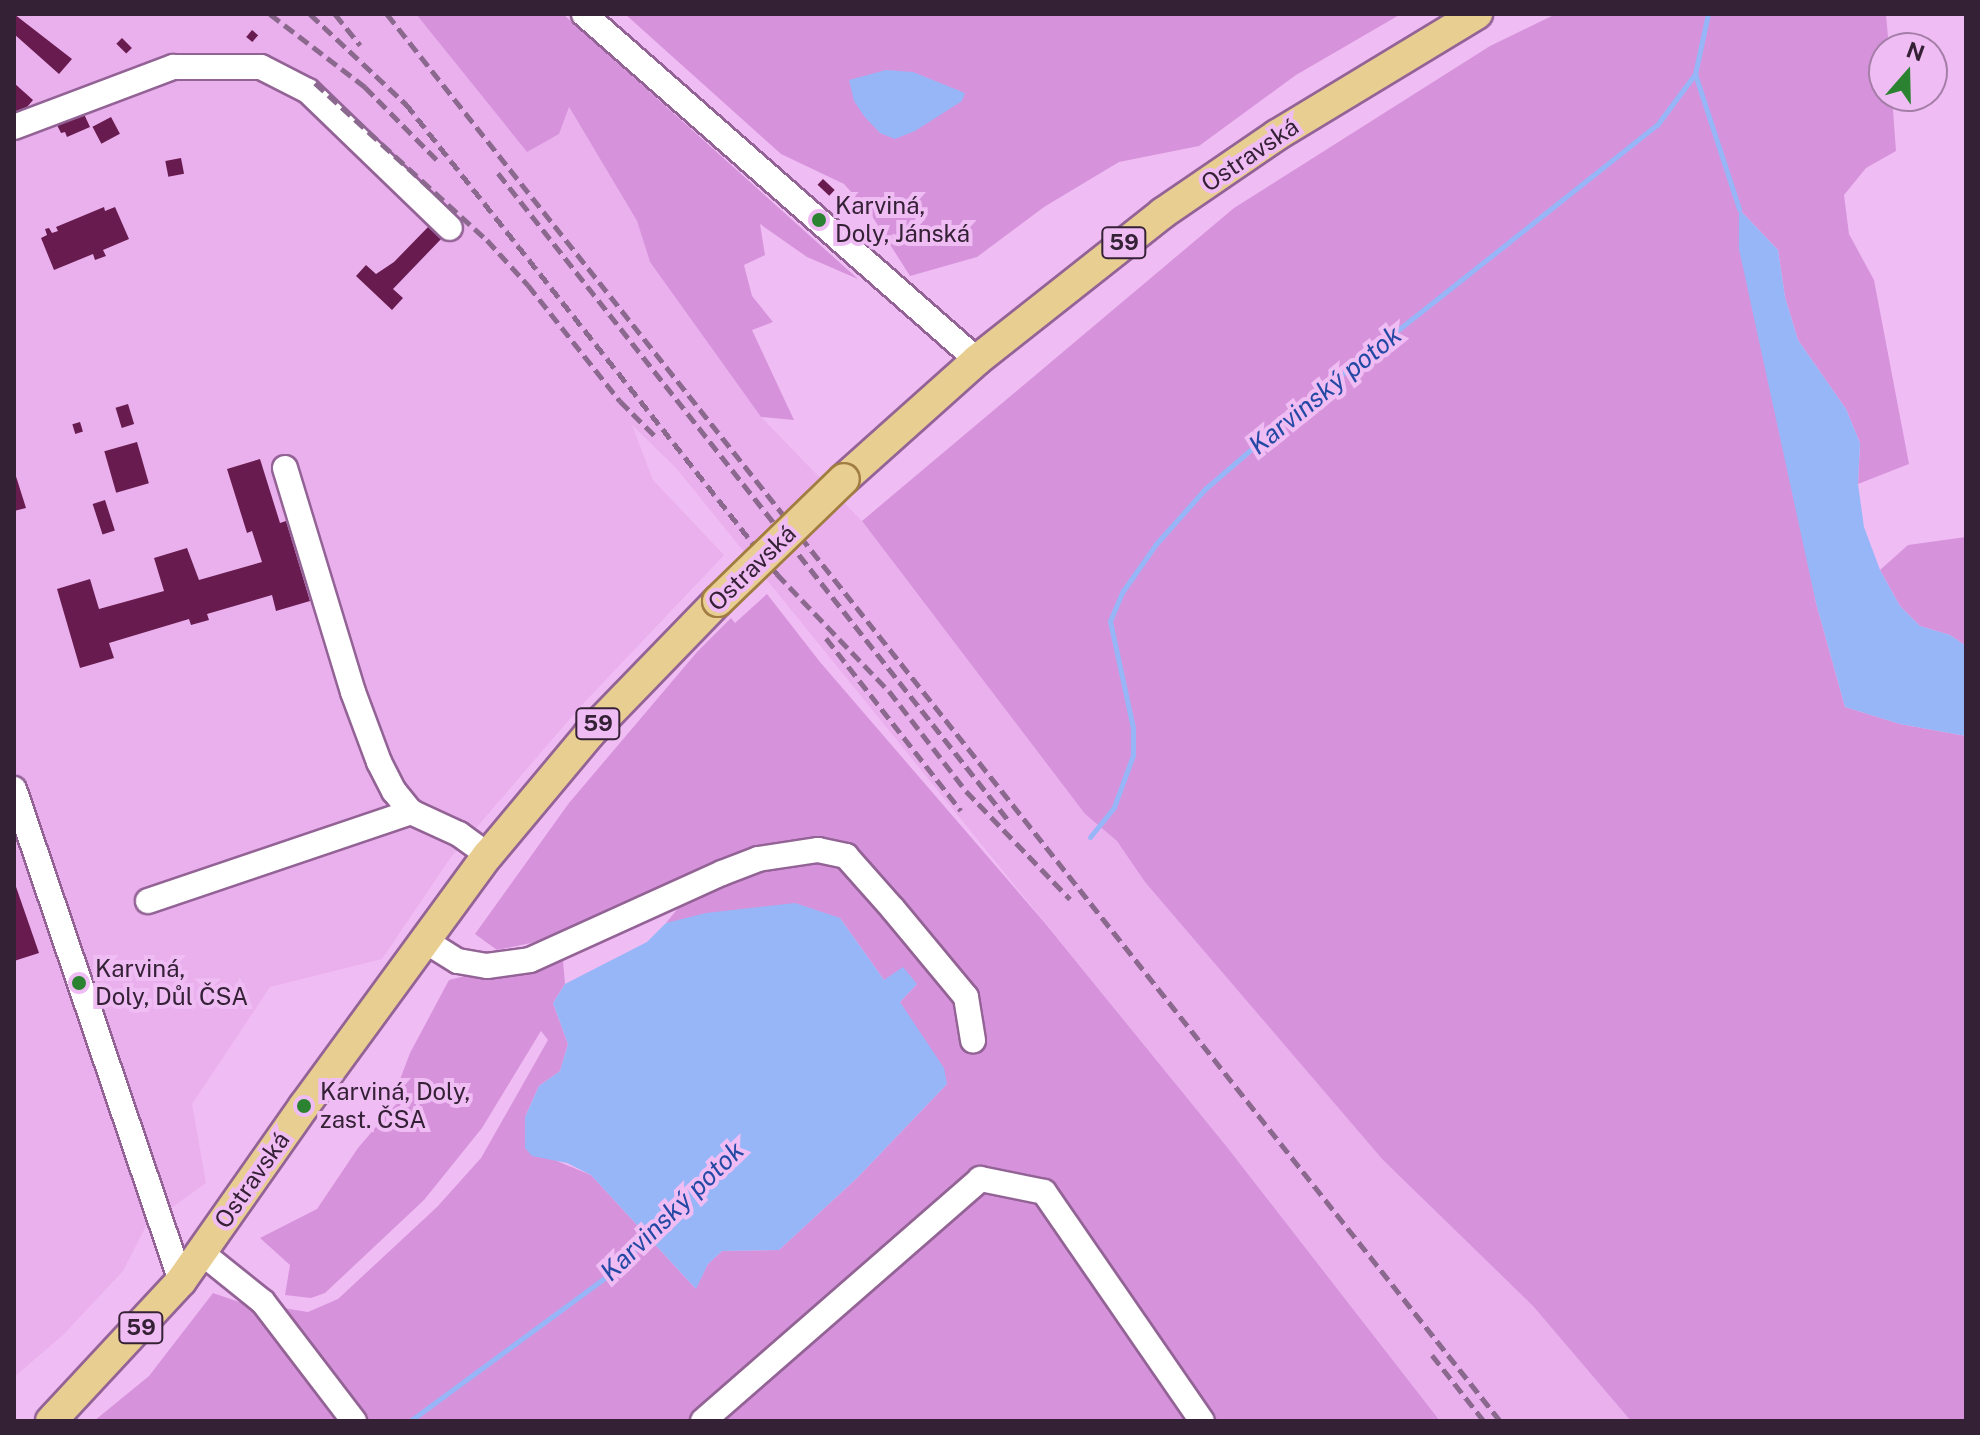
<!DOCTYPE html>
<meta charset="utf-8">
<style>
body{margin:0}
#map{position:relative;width:1980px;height:1435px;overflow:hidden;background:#f0bcf4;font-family:"Public Sans",sans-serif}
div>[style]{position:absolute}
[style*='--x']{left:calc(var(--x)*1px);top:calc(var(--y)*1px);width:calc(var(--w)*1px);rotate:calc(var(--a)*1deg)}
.built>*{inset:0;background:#eab0ed}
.green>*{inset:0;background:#d693db}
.water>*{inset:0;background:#97b6f7}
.stream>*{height:5px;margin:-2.5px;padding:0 2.5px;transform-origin:2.5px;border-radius:2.5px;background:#97b6f7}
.building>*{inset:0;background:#681b4e;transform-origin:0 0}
.roads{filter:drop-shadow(2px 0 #936396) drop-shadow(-2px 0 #936396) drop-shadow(0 2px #936396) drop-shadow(0 -2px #936396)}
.minor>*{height:24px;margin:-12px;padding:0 12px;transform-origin:12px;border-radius:12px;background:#fff}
.major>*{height:30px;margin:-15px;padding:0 15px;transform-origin:15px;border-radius:15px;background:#e9ce91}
.rail>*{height:5px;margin-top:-2.5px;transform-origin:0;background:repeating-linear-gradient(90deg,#8b688e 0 12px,transparent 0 18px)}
.bridges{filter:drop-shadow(2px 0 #a17d42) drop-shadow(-2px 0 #a17d42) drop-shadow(0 2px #a17d42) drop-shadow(0 -2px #a17d42)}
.major-bridge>*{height:30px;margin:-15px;padding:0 15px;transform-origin:15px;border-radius:15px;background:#e9ce91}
.dots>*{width:22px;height:22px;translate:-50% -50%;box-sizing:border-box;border:4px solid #f0bcf4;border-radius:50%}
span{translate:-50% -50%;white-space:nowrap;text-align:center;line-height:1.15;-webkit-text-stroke:8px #f0bcf4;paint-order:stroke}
.shield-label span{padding:2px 6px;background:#f0bcf4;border:2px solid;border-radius:6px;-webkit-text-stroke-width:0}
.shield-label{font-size:22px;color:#342136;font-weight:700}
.street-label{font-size:24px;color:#342136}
.poi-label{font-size:24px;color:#342136}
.left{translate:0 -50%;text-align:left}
.water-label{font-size:26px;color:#2449a4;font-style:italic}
.frame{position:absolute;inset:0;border:16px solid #342136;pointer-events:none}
.north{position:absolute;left:1868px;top:32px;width:80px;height:80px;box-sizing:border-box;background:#f0bcf4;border:2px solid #a57ea8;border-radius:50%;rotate:20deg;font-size:22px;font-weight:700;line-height:32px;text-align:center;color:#342136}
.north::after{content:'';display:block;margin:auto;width:28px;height:36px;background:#2b8332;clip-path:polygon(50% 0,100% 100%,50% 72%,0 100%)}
</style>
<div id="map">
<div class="built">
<i style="clip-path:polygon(14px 14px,416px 14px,527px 152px,568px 106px,637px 221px,650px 262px,761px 417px,862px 521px,1085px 814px,1117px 841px,1383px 1160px,1533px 1306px,1631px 1421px,1440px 1421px,1227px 1147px,676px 468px,632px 425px,653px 480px,724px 555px,581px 706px,451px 857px,382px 959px,270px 987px,192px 1104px,206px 1183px,146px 1226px,123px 1271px,63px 1335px,14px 1377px)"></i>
</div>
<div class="green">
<i style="clip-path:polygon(416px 14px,563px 14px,858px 279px,807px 257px,760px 224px,765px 255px,744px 265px,752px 296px,773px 322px,752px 330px,794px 420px,761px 417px,650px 262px,637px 221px,569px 107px,559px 134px,527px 152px)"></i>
<i style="clip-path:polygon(625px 14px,1401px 14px,1296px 75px,1199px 146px,1119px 162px,1044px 207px,977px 257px,910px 276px,870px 213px,844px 184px,781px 154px)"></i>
<i style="clip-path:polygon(1556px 14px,1886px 14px,1889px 48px,1884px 48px,1884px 96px,1892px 96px,1896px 151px,1866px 168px,1844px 195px,1849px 234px,1874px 280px,1909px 464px,1858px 484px,1860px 443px,1846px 409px,1798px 340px,1785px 297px,1778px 250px,1740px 210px,1816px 603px,1845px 707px,1900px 724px,1966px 736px,1966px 1421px,1631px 1421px,1533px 1306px,1383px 1160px,1145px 882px,1117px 841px,1085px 814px,862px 521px,1234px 208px,1490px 46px)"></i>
<i style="clip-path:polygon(1966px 537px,1966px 646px,1950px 635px,1920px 626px,1900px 606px,1880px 570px,1908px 545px)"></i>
<i style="clip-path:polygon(767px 594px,820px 662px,1044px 922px,1227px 1147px,1440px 1421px,94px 1421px,149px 1376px,213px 1293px,242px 1303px,260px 1318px,283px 1308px,308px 1312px,338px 1299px,437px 1207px,481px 1158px,548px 1040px,541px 1031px,482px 1128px,424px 1200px,325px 1293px,311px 1298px,285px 1295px,290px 1265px,260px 1238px,317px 1209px,358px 1148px,387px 1114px,410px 1053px,449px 980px,469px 975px,514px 974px,563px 960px,565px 984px,553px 1003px,568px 1044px,560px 1071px,539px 1086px,525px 1117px,525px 1148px,591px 1175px,695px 1288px,708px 1264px,722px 1251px,779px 1250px,857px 1178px,947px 1084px,900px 1002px,917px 984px,884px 980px,840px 918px,744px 909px,666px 923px,713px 865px,578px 927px,531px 943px,497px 950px,475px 934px,569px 803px,697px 652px,731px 618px,735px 623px)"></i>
</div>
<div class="water">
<i style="clip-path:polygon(886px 70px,913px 72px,965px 93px,962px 101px,915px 131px,895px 139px,880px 133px,864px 116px,854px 101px,849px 80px)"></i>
<i style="clip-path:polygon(1739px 209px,1778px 250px,1785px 297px,1798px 340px,1846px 409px,1860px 443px,1858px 484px,1864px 527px,1880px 570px,1900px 606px,1920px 626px,1950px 635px,1966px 646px,1966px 736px,1900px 724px,1845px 707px,1816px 603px,1739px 249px)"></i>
<i style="clip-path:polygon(795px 903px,840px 918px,884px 980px,903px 967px,917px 984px,900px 1002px,944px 1068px,947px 1084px,857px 1178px,779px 1250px,722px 1251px,708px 1264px,696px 1289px,591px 1175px,567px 1163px,532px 1156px,525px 1148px,525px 1117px,539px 1086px,560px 1071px,568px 1044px,553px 1003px,565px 984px,647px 942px,666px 923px,706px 913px)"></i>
</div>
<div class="stream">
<i style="--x:1695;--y:74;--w:142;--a:71.9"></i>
<i style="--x:1090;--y:837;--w:38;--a:-51"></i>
<i style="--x:1114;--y:807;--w:55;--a:-69.9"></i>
<i style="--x:1133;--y:755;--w:27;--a:-90"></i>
<i style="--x:1133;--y:728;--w:109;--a:-102.1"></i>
<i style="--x:1110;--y:621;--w:33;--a:-67"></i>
<i style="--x:1123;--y:591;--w:57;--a:-54.9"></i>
<i style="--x:1156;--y:544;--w:74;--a:-48.3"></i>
<i style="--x:1205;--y:489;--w:121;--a:-40.7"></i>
<i style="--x:1297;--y:410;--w:459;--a:-38.4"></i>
<i style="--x:1657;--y:125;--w:64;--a:-53.3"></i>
<i style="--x:1695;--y:74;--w:61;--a:-77.8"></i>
<i style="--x:410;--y:1421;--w:252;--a:-36.3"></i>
<i style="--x:613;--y:1272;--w:55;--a:-45"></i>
</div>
<div class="building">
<i style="clip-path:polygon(14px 14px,72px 59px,59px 74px,14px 34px)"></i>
<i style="left:252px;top:30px;width:8px;height:9px;rotate:40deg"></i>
<i style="left:122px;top:38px;width:14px;height:8px;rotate:45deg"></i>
<i style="clip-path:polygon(14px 83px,33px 100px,16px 120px,14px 118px)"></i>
<i style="clip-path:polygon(84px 114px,90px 127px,67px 137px,65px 132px,61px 133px,57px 125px)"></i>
<i style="left:111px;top:117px;width:19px;height:21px;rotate:62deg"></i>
<i style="left:181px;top:158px;width:16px;height:16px;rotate:79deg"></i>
<i style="left:823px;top:179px;width:16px;height:8px;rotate:43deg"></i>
<i style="clip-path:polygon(104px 207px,105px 211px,115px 207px,129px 239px,103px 250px,106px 256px,95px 260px,93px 254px,54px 270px,41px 238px,47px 235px,45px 229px,49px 228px,52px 233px,58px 231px,56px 227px)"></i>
<i style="clip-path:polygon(430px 225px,443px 237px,393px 289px,403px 298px,392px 310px,356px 276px,366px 265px,376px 274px,394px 262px)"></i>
<i style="left:128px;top:404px;width:21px;height:13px;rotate:73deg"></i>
<i style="left:80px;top:422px;width:10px;height:8px;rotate:73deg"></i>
<i style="left:137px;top:442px;width:43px;height:34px;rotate:74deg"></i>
<i style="clip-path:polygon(260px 459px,280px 523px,286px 521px,310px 601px,276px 611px,272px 595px,207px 614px,209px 620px,191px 625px,189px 619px,109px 643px,114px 658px,80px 668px,57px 589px,90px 579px,99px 609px,164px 591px,154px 558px,187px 548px,199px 580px,262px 562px,252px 531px,247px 533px,227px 469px)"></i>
<i style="clip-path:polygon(14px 470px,26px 508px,14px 511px)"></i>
<i style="left:105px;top:500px;width:32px;height:13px;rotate:72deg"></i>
<i style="clip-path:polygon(14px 881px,39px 953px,14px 961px)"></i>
</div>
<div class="roads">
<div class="minor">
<i style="--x:584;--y:14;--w:524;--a:41.36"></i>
<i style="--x:14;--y:127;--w:170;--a:-20.7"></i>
<i style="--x:173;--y:67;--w:88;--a:0"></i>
<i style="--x:261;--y:67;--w:53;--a:27.1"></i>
<i style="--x:308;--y:91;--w:197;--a:44"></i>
<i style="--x:285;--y:468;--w:234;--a:73.1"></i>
<i style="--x:353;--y:692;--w:75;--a:69.6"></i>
<i style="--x:379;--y:762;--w:33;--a:63"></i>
<i style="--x:394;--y:791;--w:27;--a:51"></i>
<i style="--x:411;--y:812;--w:53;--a:24.6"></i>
<i style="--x:459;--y:834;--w:36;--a:36"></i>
<i style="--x:14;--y:789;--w:520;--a:71.25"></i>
<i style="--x:148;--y:901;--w:278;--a:-18.7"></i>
<i style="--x:427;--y:942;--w:36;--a:32"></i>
<i style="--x:458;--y:961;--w:29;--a:10"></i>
<i style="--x:487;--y:966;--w:43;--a:-7.9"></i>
<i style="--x:530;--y:960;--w:211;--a:-24.4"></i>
<i style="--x:722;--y:873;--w:39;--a:-21"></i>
<i style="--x:758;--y:859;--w:61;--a:-8.5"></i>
<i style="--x:818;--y:850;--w:29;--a:12"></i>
<i style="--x:846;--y:856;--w:71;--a:48.4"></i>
<i style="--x:893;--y:909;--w:114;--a:50.3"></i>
<i style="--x:966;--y:997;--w:44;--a:80.8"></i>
<i style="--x:202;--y:1253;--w:78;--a:38.8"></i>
<i style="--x:263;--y:1302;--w:150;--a:52.6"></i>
<i style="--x:703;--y:1421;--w:368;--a:-41.1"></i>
<i style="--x:980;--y:1179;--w:65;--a:11.5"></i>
<i style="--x:1044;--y:1192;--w:278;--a:55.4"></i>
</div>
<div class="major">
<i style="--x:844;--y:479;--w:178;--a:-41.8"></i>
<i style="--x:977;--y:360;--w:237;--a:-38.3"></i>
<i style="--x:1163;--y:213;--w:138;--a:-34.4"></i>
<i style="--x:1277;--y:135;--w:234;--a:-31.2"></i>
<i style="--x:51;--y:1421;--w:191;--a:-47.1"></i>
<i style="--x:181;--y:1281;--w:214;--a:-54.9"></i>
<i style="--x:304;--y:1106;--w:311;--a:-53.8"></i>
<i style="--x:488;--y:855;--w:158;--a:-50.1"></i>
<i style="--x:589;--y:734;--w:185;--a:-45.9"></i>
</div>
</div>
<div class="rail">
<i style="--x:270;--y:14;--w:120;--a:37.5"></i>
<i style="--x:365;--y:87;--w:105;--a:45.4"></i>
<i style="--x:310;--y:14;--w:132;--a:43.2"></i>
<i style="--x:406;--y:104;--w:599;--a:51.71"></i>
<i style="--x:777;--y:574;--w:162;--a:46.3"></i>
<i style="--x:889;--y:691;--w:126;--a:52.4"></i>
<i style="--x:966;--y:791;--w:150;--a:46.1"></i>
<i style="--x:335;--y:14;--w:40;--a:51"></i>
<i style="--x:387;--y:14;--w:1794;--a:51.65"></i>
<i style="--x:315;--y:83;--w:233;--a:42.4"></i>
<i style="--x:487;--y:240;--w:61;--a:47.7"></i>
<i style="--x:528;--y:285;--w:148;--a:51.6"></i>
<i style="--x:620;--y:401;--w:51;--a:45"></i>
<i style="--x:498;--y:173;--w:824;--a:51.75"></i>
<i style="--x:826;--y:638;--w:219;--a:52"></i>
<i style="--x:1432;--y:1355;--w:84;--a:51.8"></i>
</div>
<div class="bridges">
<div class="major-bridge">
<i style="--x:718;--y:601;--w:175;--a:-44.1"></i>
</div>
</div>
<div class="dots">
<i style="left:819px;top:220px;background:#2b8332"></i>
<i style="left:79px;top:983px;background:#2b8332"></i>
<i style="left:304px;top:1106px;background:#2b8332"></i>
</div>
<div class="shield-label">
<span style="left:1124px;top:243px">59</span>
<span style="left:598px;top:724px">59</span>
<span style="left:141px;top:1328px">59</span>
</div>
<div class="street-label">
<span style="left:1250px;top:155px;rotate:-34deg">Ostravská</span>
<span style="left:752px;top:568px;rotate:-44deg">Ostravská</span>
<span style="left:252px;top:1180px;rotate:-55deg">Ostravská</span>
</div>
<div class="poi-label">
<span class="left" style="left:835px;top:220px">Karviná,<br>Doly, Jánská</span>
<span class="left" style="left:95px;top:983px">Karviná,<br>Doly, Důl ČSA</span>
<span class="left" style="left:320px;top:1106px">Karviná, Doly,<br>zast. ČSA</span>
</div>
<div class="water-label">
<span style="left:1325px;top:390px;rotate:-39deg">Karvinský potok</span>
<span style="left:672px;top:1211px;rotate:-44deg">Karvinský potok</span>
</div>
<div class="frame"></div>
<div class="north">N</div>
</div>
